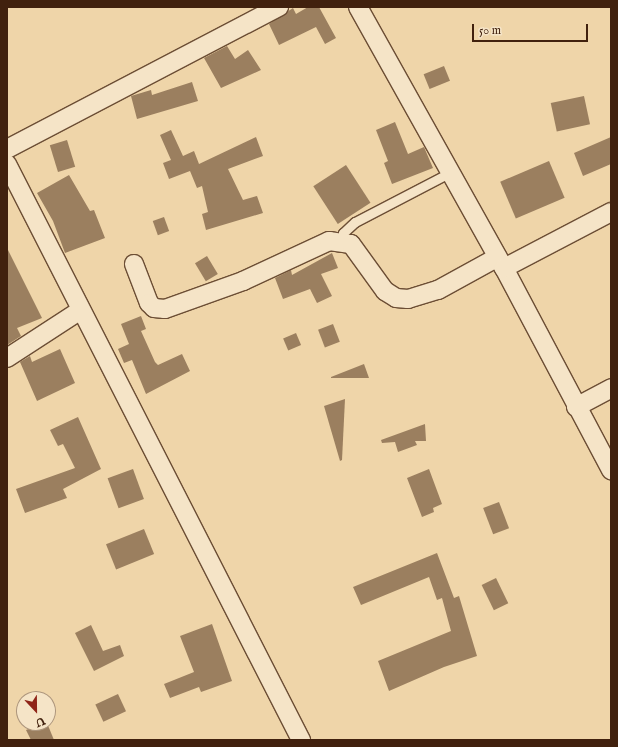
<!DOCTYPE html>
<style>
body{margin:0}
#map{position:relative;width:618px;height:747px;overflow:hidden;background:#efd5a9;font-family:"IM FELL English",serif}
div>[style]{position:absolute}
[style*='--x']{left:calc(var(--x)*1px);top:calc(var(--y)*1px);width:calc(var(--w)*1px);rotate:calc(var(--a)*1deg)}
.building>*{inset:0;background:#9b7f5f;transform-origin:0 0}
.roads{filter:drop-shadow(1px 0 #6c4e35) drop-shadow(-1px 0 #6c4e35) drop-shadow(0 1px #6c4e35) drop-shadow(0 -1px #6c4e35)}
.lane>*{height:9px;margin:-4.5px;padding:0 4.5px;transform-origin:4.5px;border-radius:4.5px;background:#f5e4c7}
.street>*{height:18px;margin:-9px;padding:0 9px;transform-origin:9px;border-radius:9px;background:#f5e4c7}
span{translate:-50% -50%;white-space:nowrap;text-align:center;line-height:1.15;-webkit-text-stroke:3px #f5e4c7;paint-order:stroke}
.frame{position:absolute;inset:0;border:8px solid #41210e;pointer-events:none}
.north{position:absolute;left:16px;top:691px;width:40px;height:40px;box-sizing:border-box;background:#f5e4c7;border:1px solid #ad967d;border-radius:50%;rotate:158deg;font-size:11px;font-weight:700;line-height:16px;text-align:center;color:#41210e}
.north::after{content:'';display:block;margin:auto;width:14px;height:18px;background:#8f2418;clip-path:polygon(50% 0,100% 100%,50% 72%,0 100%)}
.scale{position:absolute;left:472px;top:24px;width:116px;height:18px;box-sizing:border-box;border:2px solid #41210e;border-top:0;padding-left:5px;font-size:12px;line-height:14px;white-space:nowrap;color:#41210e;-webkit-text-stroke:3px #f5e4c7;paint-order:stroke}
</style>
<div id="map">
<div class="building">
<i style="clip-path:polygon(308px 7px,319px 7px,336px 38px,325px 44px,316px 27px,279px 45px,269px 24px,293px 8px,296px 14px)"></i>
<i style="clip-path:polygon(227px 46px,235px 59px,248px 50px,261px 70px,221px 88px,204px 58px)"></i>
<i style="left:444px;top:66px;width:16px;height:22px;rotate:68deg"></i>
<i style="clip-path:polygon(192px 82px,198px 101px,137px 119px,131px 96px,151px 90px,152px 95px)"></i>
<i style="left:584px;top:96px;width:29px;height:34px;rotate:78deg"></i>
<i style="clip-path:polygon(395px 122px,408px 154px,424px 147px,433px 168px,392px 184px,384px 163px,388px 161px,376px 130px)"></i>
<i style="clip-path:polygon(171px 130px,183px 156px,194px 151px,199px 164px,256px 137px,263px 156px,228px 169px,243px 200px,257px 196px,263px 213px,206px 230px,202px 214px,208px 212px,202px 186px,197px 188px,190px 171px,169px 179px,163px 163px,171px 160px,160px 135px)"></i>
<i style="clip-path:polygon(611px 137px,611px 164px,583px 176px,574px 153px)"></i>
<i style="left:67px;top:140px;width:28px;height:18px;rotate:73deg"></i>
<i style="left:549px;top:161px;width:40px;height:53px;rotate:67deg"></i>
<i style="left:346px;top:165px;width:45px;height:39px;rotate:57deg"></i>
<i style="clip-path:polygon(69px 175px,90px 211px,94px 210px,105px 238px,65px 253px,53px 221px,37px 193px)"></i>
<i style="left:164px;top:217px;width:15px;height:12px;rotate:70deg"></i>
<i style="clip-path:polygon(7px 248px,42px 318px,17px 328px,21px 336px,7px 345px)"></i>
<i style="clip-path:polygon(332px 253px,338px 268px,321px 274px,332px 296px,317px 303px,310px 289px,283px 299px,275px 278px,291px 270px,292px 275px)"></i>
<i style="left:207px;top:256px;width:21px;height:14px;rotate:59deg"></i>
<i style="clip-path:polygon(141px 316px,146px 329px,141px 331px,155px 362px,158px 365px,182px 354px,190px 371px,146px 394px,132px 360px,124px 363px,118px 349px,129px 344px,121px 324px)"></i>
<i style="left:333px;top:324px;width:19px;height:16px;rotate:69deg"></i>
<i style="left:296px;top:333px;width:13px;height:14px;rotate:67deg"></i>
<i style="clip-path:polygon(60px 349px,75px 383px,37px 401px,20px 362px,30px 356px,32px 362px)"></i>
<i style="clip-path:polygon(364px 364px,369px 378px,331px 378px,331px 377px)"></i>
<i style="clip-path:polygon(345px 399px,342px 460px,340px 461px,324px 406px)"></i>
<i style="clip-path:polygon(78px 417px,101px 469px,63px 489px,67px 498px,25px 513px,16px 489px,75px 468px,63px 444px,58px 446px,50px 430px)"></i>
<i style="clip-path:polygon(425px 424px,426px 441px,415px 441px,417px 445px,398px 452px,395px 442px,382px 443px,381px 440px)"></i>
<i style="left:133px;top:469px;width:32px;height:27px;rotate:70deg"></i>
<i style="clip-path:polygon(429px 469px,442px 504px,433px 508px,434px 512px,422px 517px,407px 478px)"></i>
<i style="left:499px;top:502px;width:28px;height:17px;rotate:69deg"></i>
<i style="left:144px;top:529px;width:27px;height:41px;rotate:68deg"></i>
<i style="clip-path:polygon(437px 553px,454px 598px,459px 596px,477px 656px,444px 667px,389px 691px,378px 661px,451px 631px,442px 598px,437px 600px,429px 577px,361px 605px,353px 587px)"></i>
<i style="left:496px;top:578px;width:28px;height:16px;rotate:64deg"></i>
<i style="clip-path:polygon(212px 624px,232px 681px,201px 692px,199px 687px,170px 698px,164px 684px,194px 672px,180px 636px)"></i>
<i style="clip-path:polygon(91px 625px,103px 651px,120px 645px,124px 656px,94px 671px,75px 633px)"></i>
<i style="left:118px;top:694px;width:19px;height:25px;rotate:65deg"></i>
<i style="clip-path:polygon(43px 723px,47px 723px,54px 740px,31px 740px,26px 730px)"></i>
</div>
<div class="roads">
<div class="lane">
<i style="--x:342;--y:241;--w:8;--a:-83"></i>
<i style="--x:343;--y:233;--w:16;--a:-43"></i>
<i style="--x:355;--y:222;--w:108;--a:-27.5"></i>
</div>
<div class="street">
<i style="--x:358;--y:7;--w:299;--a:60.8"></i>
<i style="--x:504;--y:268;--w:229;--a:62.1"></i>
<i style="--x:7;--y:149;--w:307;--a:-27.6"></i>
<i style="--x:7;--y:164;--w:647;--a:62.96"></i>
<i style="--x:134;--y:264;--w:42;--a:69"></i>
<i style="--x:149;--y:303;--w:7;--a:45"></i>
<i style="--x:154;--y:308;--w:11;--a:5"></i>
<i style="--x:165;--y:309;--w:83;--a:-19.7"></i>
<i style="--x:243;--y:281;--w:95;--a:-24.9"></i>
<i style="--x:329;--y:241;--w:22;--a:8"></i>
<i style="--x:351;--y:244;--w:58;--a:54.1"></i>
<i style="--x:385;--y:291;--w:13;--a:32"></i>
<i style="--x:396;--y:298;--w:12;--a:5"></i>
<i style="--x:408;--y:299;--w:31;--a:-17"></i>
<i style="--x:438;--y:290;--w:68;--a:-28.8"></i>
<i style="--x:504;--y:268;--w:121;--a:-27.6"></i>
<i style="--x:7;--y:358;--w:88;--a:-33"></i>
<i style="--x:576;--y:407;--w:40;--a:-28"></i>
</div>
</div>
<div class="frame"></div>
<div class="north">U</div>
<div class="scale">50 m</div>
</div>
